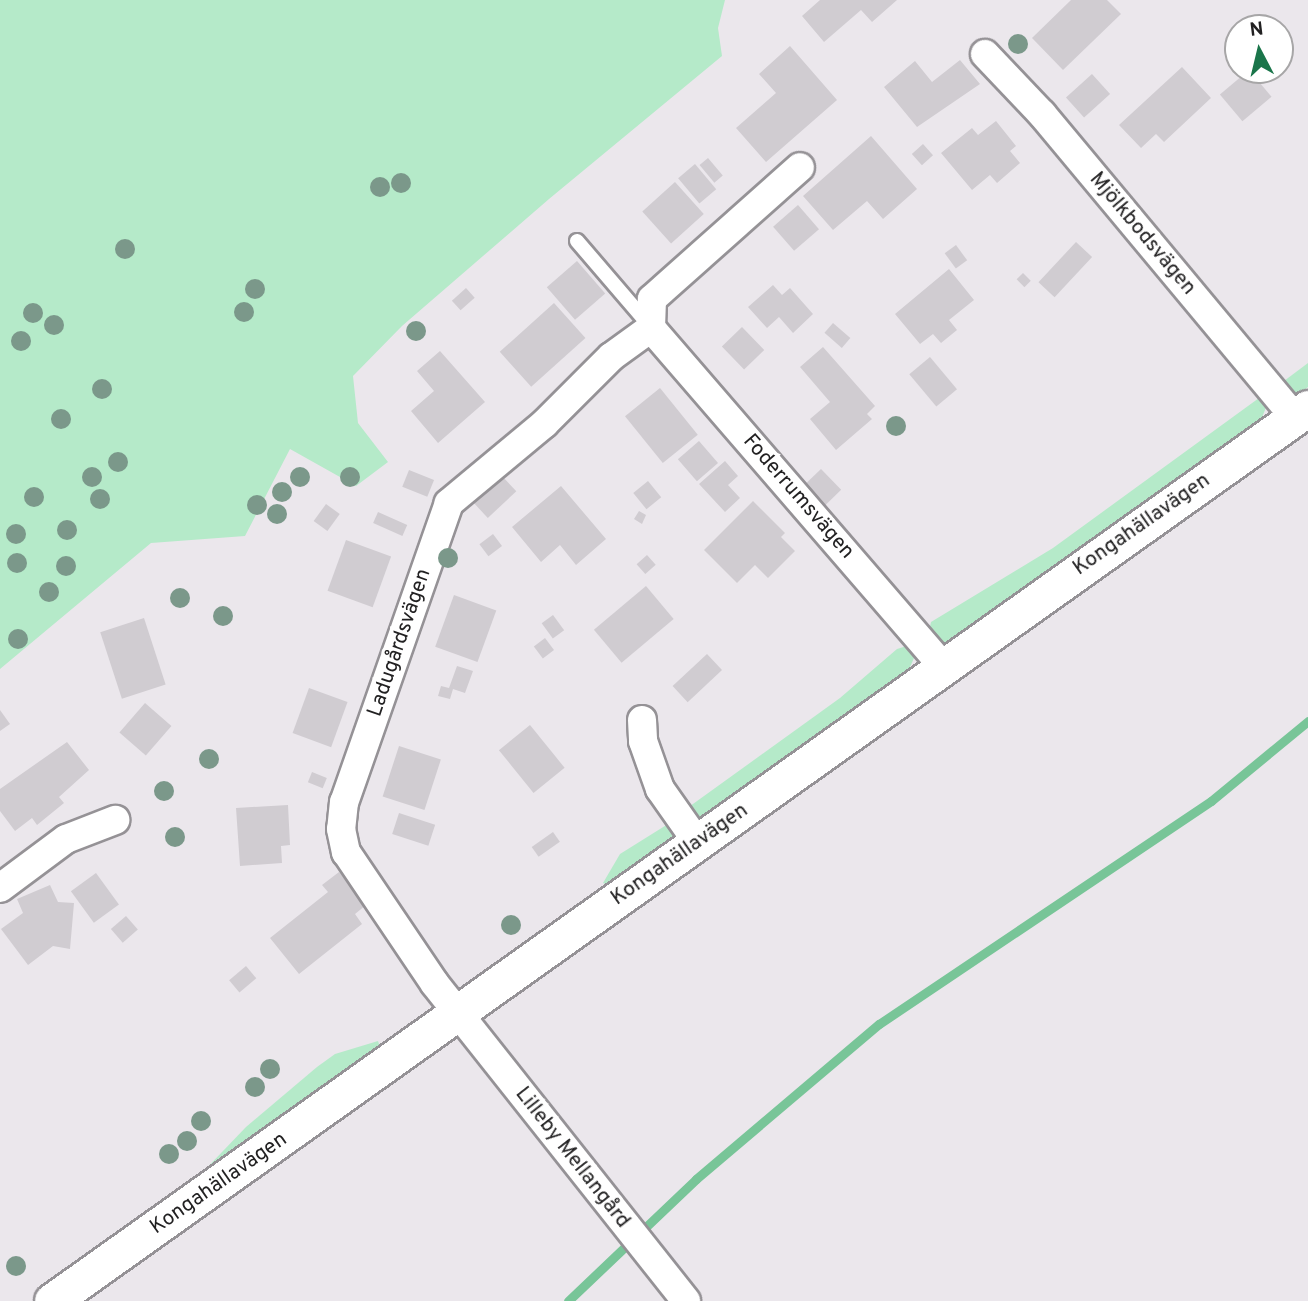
<!DOCTYPE html>
<meta charset="utf-8">
<style>
body{margin:0}
#map{position:relative;width:1308px;height:1301px;overflow:hidden;background:#ebe7ec;font-family:Overpass,sans-serif}
div>[style]{position:absolute}
[style*='--x']{left:calc(var(--x)*1px);top:calc(var(--y)*1px);width:calc(var(--w)*1px);rotate:calc(var(--a)*1deg)}
.green>*{inset:0;background:#b5eac9}
.stream>*{height:9px;margin:-4.5px;padding:0 4.5px;transform-origin:4.5px;border-radius:4.5px;background:#78c598}
.building>*{inset:0;background:#d0ccd1;transform-origin:0 0}
.roads{filter:drop-shadow(2px 0 #959296) drop-shadow(-2px 0 #959296) drop-shadow(0 2px #959296) drop-shadow(0 -2px #959296)}
.service>*{height:14px;margin:-7px;padding:0 7px;transform-origin:7px;border-radius:7px;background:#fff}
.minor>*{height:28px;margin:-14px;padding:0 14px;transform-origin:14px;border-radius:14px;background:#fff}
.tertiary>*{height:35px;margin:-17.5px;padding:0 17.5px;transform-origin:17.5px;border-radius:17.5px;background:#fff}
.trees>*{width:20px;height:20px;margin:-10px;border-radius:50%;background:#7b988a}
span{translate:-50% -50%;white-space:nowrap;text-align:center;line-height:1.15;-webkit-text-stroke:6px #fff;paint-order:stroke}
.street-label{font-size:21px;color:#222122}
.north{position:absolute;left:1224px;top:14px;width:70px;height:70px;box-sizing:border-box;background:#fff;border:2px solid #a7a6a7;border-radius:50%;rotate:353deg;font-size:19px;font-weight:700;line-height:28px;text-align:center;color:#222122}
.north::after{content:'';display:block;margin:auto;width:24px;height:32px;background:#1a754a;clip-path:polygon(50% 0,100% 100%,50% 72%,0 100%)}
</style>
<div id="map">
<div class="green">
<i style="clip-path:polygon(0 0,725px 0,718px 28px,722px 56px,549px 199px,402px 326px,353px 376px,358px 423px,388px 462px,356px 486px,290px 449px,245px 536px,151px 543px,0 669px)"></i>
<i style="clip-path:polygon(1308px 363px,1308px 387px,1299px 394px,1286px 392px,1280px 384px)"></i>
<i style="clip-path:polygon(1259px 398px,1264px 398px,1267px 405px,1261px 420px,952px 642px,941px 642px,929px 631px,931px 622px,1053px 548px)"></i>
<i style="clip-path:polygon(910px 645px,914px 658px,907px 674px,703px 820px,686px 809px,840px 698px,897px 649px)"></i>
<i style="clip-path:polygon(668px 824px,673px 837px,656px 854px,608px 885px,603px 883px,620px 854px)"></i>
<i style="clip-path:polygon(378px 1041px,381px 1050px,200px 1175px,246px 1127px,317px 1067px,335px 1054px)"></i>
</div>
<div class="stream">
<i style="--x:568;--y:1301;--w:177;--a:-43.6"></i>
<i style="--x:696;--y:1179;--w:240;--a:-40.3"></i>
<i style="--x:879;--y:1024;--w:400;--a:-33.9"></i>
<i style="--x:1211;--y:801;--w:126;--a:-39.5"></i>
</div>
<div class="building">
<i style="clip-path:polygon(820px 0,897px 0,872px 22px,861px 10px,824px 42px,802px 16px)"></i>
<i style="clip-path:polygon(1071px 0,1107px 0,1121px 14px,1063px 70px,1032px 38px)"></i>
<i style="clip-path:polygon(790px 46px,837px 100px,766px 162px,736px 128px,776px 93px,759px 74px)"></i>
<i style="clip-path:polygon(960px 60px,980px 84px,917px 127px,884px 87px,915px 61px,932px 82px)"></i>
<i style="clip-path:polygon(1182px 67px,1211px 98px,1164px 142px,1156px 134px,1141px 148px,1119px 125px)"></i>
<i style="left:1249px;top:70px;width:35px;height:38px;rotate:50deg"></i>
<i style="left:1092px;top:74px;width:27px;height:35px;rotate:48deg"></i>
<i style="clip-path:polygon(996px 121px,1016px 146px,1010px 151px,1020px 163px,997px 183px,990px 175px,972px 190px,941px 153px,972px 128px,978px 135px)"></i>
<i style="clip-path:polygon(871px 136px,917px 189px,883px 219px,867px 201px,833px 230px,803px 196px)"></i>
<i style="left:923px;top:144px;width:15px;height:15px;rotate:48deg"></i>
<i style="left:708px;top:158px;width:23px;height:11px;rotate:50deg"></i>
<i style="left:695px;top:164px;width:33px;height:22px;rotate:50deg"></i>
<i style="left:675px;top:182px;width:43px;height:44px;rotate:48deg"></i>
<i style="left:798px;top:205px;width:32px;height:33px;rotate:49deg"></i>
<i style="left:1076px;top:242px;width:22px;height:55px;rotate:43deg"></i>
<i style="left:956px;top:245px;width:19px;height:14px;rotate:54deg"></i>
<i style="left:577px;top:261px;width:43px;height:40px;rotate:49deg"></i>
<i style="clip-path:polygon(949px 269px,974px 300px,949px 320px,957px 330px,941px 343px,933px 334px,920px 344px,895px 314px)"></i>
<i style="left:1023px;top:273px;width:11px;height:9px;rotate:45deg"></i>
<i style="clip-path:polygon(773px 285px,782px 295px,790px 288px,813px 314px,793px 333px,779px 317px,767px 328px,748px 307px)"></i>
<i style="left:466px;top:288px;width:13px;height:19px;rotate:48deg"></i>
<i style="left:554px;top:303px;width:47px;height:73px;rotate:48deg"></i>
<i style="left:833px;top:323px;width:23px;height:13px;rotate:41deg"></i>
<i style="left:742px;top:327px;width:32px;height:28px;rotate:46deg"></i>
<i style="clip-path:polygon(823px 347px,875px 406px,867px 414px,872px 419px,836px 450px,810px 419px,830px 402px,800px 367px)"></i>
<i style="clip-path:polygon(440px 351px,485px 402px,438px 443px,411px 411px,434px 391px,417px 371px)"></i>
<i style="left:930px;top:357px;width:42px;height:27px;rotate:50deg"></i>
<i style="left:660px;top:388px;width:60px;height:45px;rotate:51deg"></i>
<i style="left:699px;top:441px;width:29px;height:28px;rotate:49deg"></i>
<i style="clip-path:polygon(725px 461px,738px 476px,728px 485px,740px 498px,725px 512px,699px 484px)"></i>
<i style="left:821px;top:469px;width:29px;height:25px;rotate:46deg"></i>
<i style="left:409px;top:470px;width:27px;height:18px;rotate:22deg"></i>
<i style="left:502px;top:476px;width:21px;height:39px;rotate:47deg"></i>
<i style="left:648px;top:481px;width:21px;height:19px;rotate:51deg"></i>
<i style="clip-path:polygon(561px 486px,606px 539px,576px 565px,560px 545px,541px 562px,512px 527px)"></i>
<i style="clip-path:polygon(753px 501px,785px 533px,781px 537px,795px 551px,768px 578px,755px 565px,737px 583px,704px 550px)"></i>
<i style="left:326px;top:504px;width:17px;height:21px;rotate:36deg"></i>
<i style="clip-path:polygon(639px 511px,646px 515px,642px 524px,634px 519px)"></i>
<i style="left:378px;top:512px;width:32px;height:12px;rotate:24deg"></i>
<i style="left:493px;top:534px;width:15px;height:17px;rotate:53deg"></i>
<i style="left:346px;top:540px;width:48px;height:54px;rotate:20deg"></i>
<i style="left:647px;top:555px;width:13px;height:14px;rotate:48deg"></i>
<i style="left:646px;top:586px;width:43px;height:68px;rotate:50deg"></i>
<i style="left:454px;top:595px;width:45px;height:55px;rotate:20deg"></i>
<i style="left:553px;top:615px;width:19px;height:14px;rotate:54deg"></i>
<i style="left:144px;top:618px;width:70px;height:46px;rotate:72deg"></i>
<i style="left:545px;top:638px;width:15px;height:14px;rotate:53deg"></i>
<i style="left:707px;top:654px;width:22px;height:47px;rotate:47deg"></i>
<i style="clip-path:polygon(457px 666px,473px 671px,465px 693px,453px 689px,450px 699px,438px 696px,441px 686px,449px 688px)"></i>
<i style="left:309px;top:688px;width:41px;height:48px;rotate:20deg"></i>
<i style="left:145px;top:703px;width:35px;height:39px;rotate:41deg"></i>
<i style="clip-path:polygon(0 710px,10px 724px,0 731px)"></i>
<i style="left:530px;top:725px;width:55px;height:40px;rotate:51deg"></i>
<i style="clip-path:polygon(67px 742px,89px 770px,59px 797px,64px 803px,37px 825px,32px 818px,15px 831px,0 811px,0 789px)"></i>
<i style="left:399px;top:746px;width:44px;height:53px;rotate:18deg"></i>
<i style="left:312px;top:772px;width:16px;height:11px;rotate:22deg"></i>
<i style="clip-path:polygon(288px 805px,290px 845px,281px 846px,282px 863px,240px 866px,236px 808px)"></i>
<i style="left:399px;top:813px;width:38px;height:22px;rotate:18deg"></i>
<i style="left:553px;top:832px;width:12px;height:26px;rotate:55deg"></i>
<i style="clip-path:polygon(339px 872px,366px 905px,355px 914px,362px 924px,299px 974px,270px 938px,328px 892px,322px 885px)"></i>
<i style="left:96px;top:873px;width:39px;height:31px;rotate:54deg"></i>
<i style="clip-path:polygon(50px 885px,58px 902px,74px 903px,70px 949px,53px 946px,28px 965px,1px 929px,23px 913px,17px 899px)"></i>
<i style="left:126px;top:916px;width:18px;height:20px;rotate:49deg"></i>
<i style="left:246px;top:966px;width:16px;height:22px;rotate:50deg"></i>
</div>
<div class="roads">
<div class="service">
<i style="--x:577;--y:241;--w:111;--a:49.4"></i>
</div>
<div class="minor">
<i style="--x:985;--y:54;--w:83;--a:46.5"></i>
<i style="--x:1042;--y:114;--w:396;--a:50.2"></i>
<i style="--x:651;--y:328;--w:49;--a:144.1"></i>
<i style="--x:611;--y:357;--w:95;--a:135"></i>
<i style="--x:544;--y:424;--w:124;--a:140.3"></i>
<i style="--x:449;--y:503;--w:317;--a:109.3"></i>
<i style="--x:344;--y:802;--w:27;--a:96"></i>
<i style="--x:341;--y:829;--w:24;--a:78"></i>
<i style="--x:346;--y:852;--w:159;--a:56"></i>
<i style="--x:435;--y:984;--w:404;--a:51.6"></i>
<i style="--x:651;--y:328;--w:449;--a:49.2"></i>
<i style="--x:651;--y:328;--w:29;--a:-88"></i>
<i style="--x:652;--y:299;--w:198;--a:-41.7"></i>
<i style="--x:642;--y:720;--w:21;--a:87"></i>
<i style="--x:643;--y:741;--w:51;--a:70.5"></i>
<i style="--x:660;--y:789;--w:66;--a:54.9"></i>
<i style="--x:0;--y:888;--w:82;--a:-36.6"></i>
<i style="--x:66;--y:839;--w:53;--a:-21.2"></i>
</div>
<div class="tertiary">
<i style="--x:52;--y:1301;--w:1541;--a:-35.41"></i>
</div>
</div>
<div class="trees">
<i style="left:1018px;top:44px"></i>
<i style="left:401px;top:183px"></i>
<i style="left:380px;top:187px"></i>
<i style="left:125px;top:249px"></i>
<i style="left:255px;top:289px"></i>
<i style="left:244px;top:312px"></i>
<i style="left:33px;top:313px"></i>
<i style="left:54px;top:325px"></i>
<i style="left:416px;top:331px"></i>
<i style="left:21px;top:341px"></i>
<i style="left:102px;top:389px"></i>
<i style="left:61px;top:419px"></i>
<i style="left:896px;top:426px"></i>
<i style="left:118px;top:462px"></i>
<i style="left:92px;top:477px"></i>
<i style="left:300px;top:477px"></i>
<i style="left:350px;top:477px"></i>
<i style="left:282px;top:492px"></i>
<i style="left:34px;top:497px"></i>
<i style="left:100px;top:499px"></i>
<i style="left:257px;top:505px"></i>
<i style="left:277px;top:514px"></i>
<i style="left:67px;top:530px"></i>
<i style="left:16px;top:534px"></i>
<i style="left:448px;top:558px"></i>
<i style="left:17px;top:563px"></i>
<i style="left:66px;top:566px"></i>
<i style="left:49px;top:592px"></i>
<i style="left:180px;top:598px"></i>
<i style="left:223px;top:616px"></i>
<i style="left:18px;top:639px"></i>
<i style="left:209px;top:759px"></i>
<i style="left:164px;top:791px"></i>
<i style="left:175px;top:837px"></i>
<i style="left:511px;top:925px"></i>
<i style="left:270px;top:1069px"></i>
<i style="left:255px;top:1087px"></i>
<i style="left:201px;top:1121px"></i>
<i style="left:187px;top:1141px"></i>
<i style="left:169px;top:1154px"></i>
<i style="left:16px;top:1266px"></i>
</div>
<div class="street-label">
<span style="left:1142px;top:234px;rotate:50deg">Mjölkbodsvägen</span>
<span style="left:798px;top:497px;rotate:49deg">Foderrumsvägen</span>
<span style="left:1142px;top:525px;rotate:-35deg">Kongahällavägen</span>
<span style="left:400px;top:643px;rotate:-71deg">Ladugårdsvägen</span>
<span style="left:680px;top:855px;rotate:-35deg">Kongahällavägen</span>
<span style="left:572px;top:1158px;rotate:52deg">Lilleby Mellangård</span>
<span style="left:219px;top:1184px;rotate:-35deg">Kongahällavägen</span>
</div>
<div class="north">N</div>
</div>
